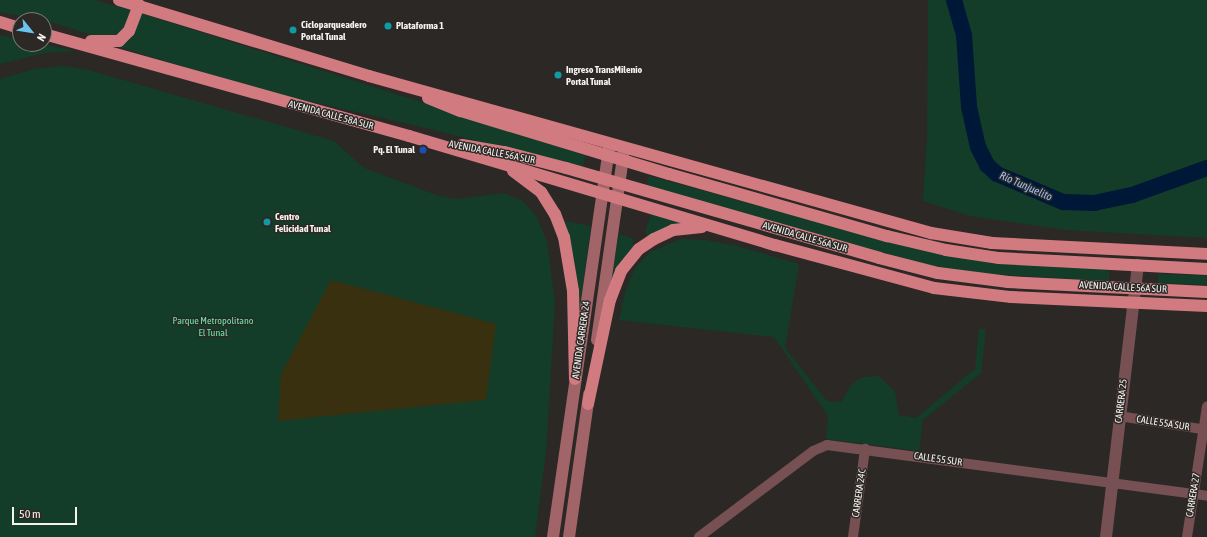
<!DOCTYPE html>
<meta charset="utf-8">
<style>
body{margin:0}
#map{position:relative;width:1207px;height:537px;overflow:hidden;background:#2c2825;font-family:"Asap Condensed",sans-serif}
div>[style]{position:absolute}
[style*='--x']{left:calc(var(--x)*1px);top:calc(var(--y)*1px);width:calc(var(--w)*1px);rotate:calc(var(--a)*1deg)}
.green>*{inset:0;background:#133d29;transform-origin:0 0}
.sand>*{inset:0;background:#38300f}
.river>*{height:16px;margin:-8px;padding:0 8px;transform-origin:8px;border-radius:8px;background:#001837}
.minor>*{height:10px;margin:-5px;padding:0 5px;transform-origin:5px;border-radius:5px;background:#765052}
.tertiary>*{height:12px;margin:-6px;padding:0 6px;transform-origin:6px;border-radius:6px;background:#765052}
.secondary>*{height:12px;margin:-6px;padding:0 6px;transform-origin:6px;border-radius:6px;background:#a16468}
.trunk>*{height:12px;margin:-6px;padding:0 6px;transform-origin:6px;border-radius:6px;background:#d17b81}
.dots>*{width:11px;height:11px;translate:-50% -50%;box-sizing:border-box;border:2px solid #2c2825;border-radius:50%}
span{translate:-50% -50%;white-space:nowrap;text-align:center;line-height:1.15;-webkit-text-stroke:3px #2c2825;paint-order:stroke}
.poi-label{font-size:10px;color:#f5f2f0;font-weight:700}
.left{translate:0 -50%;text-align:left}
.right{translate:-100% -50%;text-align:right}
.street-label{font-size:10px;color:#f5f2f0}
.park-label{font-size:10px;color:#68e8aa}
.water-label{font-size:11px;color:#98c1f6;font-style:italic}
.north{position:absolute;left:12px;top:12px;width:40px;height:40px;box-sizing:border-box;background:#2c2825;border:1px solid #7c7976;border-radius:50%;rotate:120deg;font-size:11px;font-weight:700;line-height:16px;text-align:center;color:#f5f2f0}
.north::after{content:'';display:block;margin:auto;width:14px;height:18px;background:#69c4f0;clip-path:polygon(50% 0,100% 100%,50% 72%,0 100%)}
.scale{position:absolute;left:12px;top:507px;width:65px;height:18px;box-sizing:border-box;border:2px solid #f5f2f0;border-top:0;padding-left:5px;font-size:12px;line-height:14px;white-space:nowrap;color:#f5f2f0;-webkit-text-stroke:3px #2c2825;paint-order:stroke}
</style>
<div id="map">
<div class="green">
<i style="clip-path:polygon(0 0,93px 0,132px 10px,124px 33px,105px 39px,44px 20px,0 12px)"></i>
<i style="clip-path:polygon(928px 0,1207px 0,1207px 238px,1065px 230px,970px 216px,923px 201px,927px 136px)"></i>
<i style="clip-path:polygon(140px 13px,519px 133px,586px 156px,582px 168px,422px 127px,260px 90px,119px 47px,129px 40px)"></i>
<i style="clip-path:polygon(0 35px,20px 39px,20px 44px,42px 44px,76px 51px,46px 53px,0 64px)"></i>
<i style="clip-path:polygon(64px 66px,89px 70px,334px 141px,364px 168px,439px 196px,457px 199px,503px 193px,523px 201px,537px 217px,547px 242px,555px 303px,546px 453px,535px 537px,0 537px,0 79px,34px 69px)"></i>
<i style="clip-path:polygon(649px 176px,900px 244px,1109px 268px,1109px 281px,959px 272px,906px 261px,646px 186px)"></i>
<i style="clip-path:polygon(651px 214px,687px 224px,648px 237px,645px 232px)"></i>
<i style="clip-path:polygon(565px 221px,591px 226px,579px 314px,575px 263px)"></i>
<i style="clip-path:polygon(619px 234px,632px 238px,635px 247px,610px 285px)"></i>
<i style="clip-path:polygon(681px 239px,706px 240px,737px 246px,799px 264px,785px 348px,827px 401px,841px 402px,852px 384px,863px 377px,879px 376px,895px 392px,899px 415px,916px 418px,975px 369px,979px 329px,986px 329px,981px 373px,923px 420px,919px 451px,826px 439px,828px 416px,774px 337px,619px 320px,625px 292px,635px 268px,650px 252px)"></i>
<i style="left:1158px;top:274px;width:49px;height:9px;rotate:2deg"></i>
</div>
<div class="sand">
<i style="clip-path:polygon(331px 280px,496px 324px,486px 400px,278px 421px,281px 374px)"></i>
</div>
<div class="river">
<i style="--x:954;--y:0;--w:36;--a:74"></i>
<i style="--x:964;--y:35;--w:72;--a:86"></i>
<i style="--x:969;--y:107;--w:41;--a:77.3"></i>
<i style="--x:978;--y:147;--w:20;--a:63"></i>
<i style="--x:987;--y:165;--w:13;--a:42"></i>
<i style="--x:997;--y:174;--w:72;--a:23"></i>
<i style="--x:1063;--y:202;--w:31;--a:2"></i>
<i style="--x:1094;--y:203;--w:39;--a:-12"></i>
<i style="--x:1132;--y:195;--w:80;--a:-19.8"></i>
</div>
<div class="minor">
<i style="--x:1119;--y:416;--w:89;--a:9"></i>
<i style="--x:699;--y:537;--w:143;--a:-37"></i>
<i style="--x:813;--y:451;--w:15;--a:-23"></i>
<i style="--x:827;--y:445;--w:383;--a:7.6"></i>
<i style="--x:853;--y:537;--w:89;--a:-82.2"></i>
<i style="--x:1187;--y:537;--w:132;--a:-81.3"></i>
</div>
<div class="tertiary">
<i style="--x:1106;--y:537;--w:274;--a:-83.3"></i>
</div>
<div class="secondary">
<i style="--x:597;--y:340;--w:192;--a:-81.9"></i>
<i style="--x:553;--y:537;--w:395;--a:-81.8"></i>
<i style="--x:569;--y:537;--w:144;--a:-82"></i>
</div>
<div class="trunk">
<i style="--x:119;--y:0;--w:261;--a:16.9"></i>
<i style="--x:369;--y:76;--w:584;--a:15.61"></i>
<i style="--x:931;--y:233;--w:62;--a:9.3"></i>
<i style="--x:992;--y:243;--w:215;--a:2.9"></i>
<i style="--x:0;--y:22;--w:21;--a:17"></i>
<i style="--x:44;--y:34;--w:379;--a:15.6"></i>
<i style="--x:409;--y:136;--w:382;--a:16.6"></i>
<i style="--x:775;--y:245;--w:165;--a:15.1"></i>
<i style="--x:934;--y:288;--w:78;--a:6.7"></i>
<i style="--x:1011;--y:297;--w:196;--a:2.6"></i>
<i style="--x:91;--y:41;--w:28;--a:0"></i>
<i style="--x:119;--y:41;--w:14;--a:-45"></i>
<i style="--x:129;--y:31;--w:28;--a:-69"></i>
<i style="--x:428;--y:98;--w:35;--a:22"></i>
<i style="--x:461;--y:111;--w:217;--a:16.9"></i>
<i style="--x:669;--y:174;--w:227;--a:15.9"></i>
<i style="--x:887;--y:236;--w:61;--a:13.3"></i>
<i style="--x:946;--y:250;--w:54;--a:8.6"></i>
<i style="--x:999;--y:258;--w:208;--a:3"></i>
<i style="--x:462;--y:145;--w:43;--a:9.5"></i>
<i style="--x:504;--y:152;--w:64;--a:14.5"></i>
<i style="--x:566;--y:168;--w:326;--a:16"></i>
<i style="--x:879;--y:258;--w:61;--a:14.3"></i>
<i style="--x:938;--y:273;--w:71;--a:7.3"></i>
<i style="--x:1008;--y:282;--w:199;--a:2.9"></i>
<i style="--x:513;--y:171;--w:35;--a:37"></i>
<i style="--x:541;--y:192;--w:26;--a:58"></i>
<i style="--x:555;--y:214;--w:25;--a:69"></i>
<i style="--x:564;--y:237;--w:55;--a:80.5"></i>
<i style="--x:573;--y:291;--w:88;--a:88.7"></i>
<i style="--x:588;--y:404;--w:106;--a:-78.1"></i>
<i style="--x:610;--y:300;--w:31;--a:-69"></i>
<i style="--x:621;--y:271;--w:28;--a:-51"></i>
<i style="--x:639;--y:249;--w:18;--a:-34"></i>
<i style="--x:654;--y:239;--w:21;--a:-25"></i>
<i style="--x:673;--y:230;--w:29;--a:-6"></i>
</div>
<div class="dots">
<i style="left:388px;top:26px;background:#0f9aa8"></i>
<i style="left:293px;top:30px;background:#0f9aa8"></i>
<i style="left:558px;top:75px;background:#0f9aa8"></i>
<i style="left:423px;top:150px;background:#1a4fb4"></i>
<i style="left:267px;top:222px;background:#0f9aa8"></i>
</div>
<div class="poi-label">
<span class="left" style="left:301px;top:30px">Cicloparqueadero<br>Portal Tunal</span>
<span class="left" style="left:396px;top:26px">Plataforma 1</span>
<span class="left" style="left:566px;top:75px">Ingreso TransMilenio<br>Portal Tunal</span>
<span class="right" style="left:415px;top:150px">Pq. El Tunal</span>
<span class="left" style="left:275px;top:222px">Centro<br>Felicidad Tunal</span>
</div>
<div class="street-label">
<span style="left:331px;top:115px;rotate:15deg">AVENIDA CALLE 58A SUR</span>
<span style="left:492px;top:152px;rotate:11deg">AVENIDA CALLE 56A SUR</span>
<span style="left:805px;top:237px;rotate:16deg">AVENIDA CALLE 56A SUR</span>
<span style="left:1123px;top:287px;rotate:3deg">AVENIDA CALLE 56A SUR</span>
<span style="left:581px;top:340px;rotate:-82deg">AVENIDA CARRERA 24</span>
<span style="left:1121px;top:401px;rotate:-83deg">CARRERA 25</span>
<span style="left:1163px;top:423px;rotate:9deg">CALLE 55A SUR</span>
<span style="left:938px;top:459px;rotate:8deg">CALLE 55 SUR</span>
<span style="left:859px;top:493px;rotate:-82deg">CARRERA 24C</span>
<span style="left:1193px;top:495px;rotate:-81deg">CARRERA 27</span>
</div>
<div class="park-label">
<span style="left:213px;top:326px">Parque Metropolitano<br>El Tunal</span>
</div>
<div class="water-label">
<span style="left:1026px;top:186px;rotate:24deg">Río Tunjuelito</span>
</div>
<div class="north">N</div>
<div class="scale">50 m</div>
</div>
